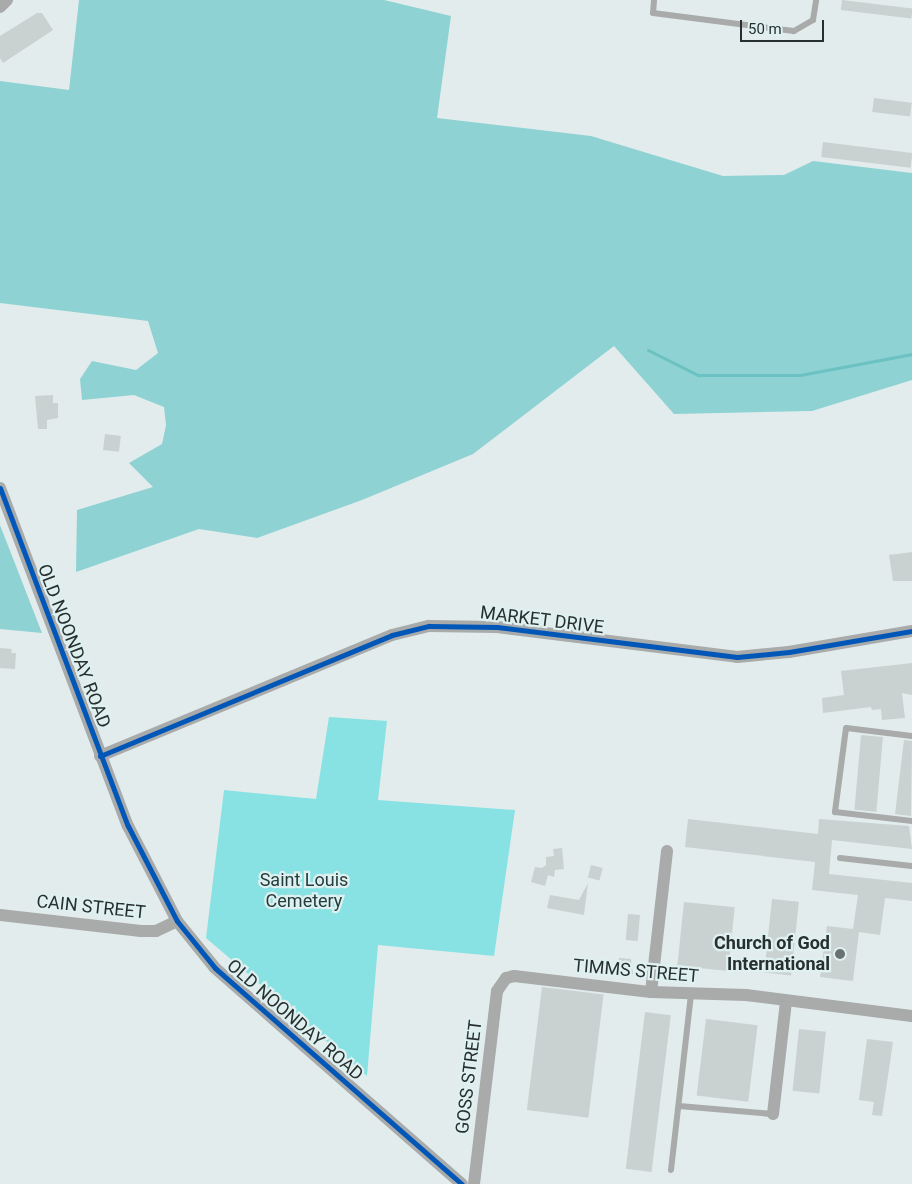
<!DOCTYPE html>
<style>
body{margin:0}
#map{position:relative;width:912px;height:1184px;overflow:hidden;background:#e2ecec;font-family:Roboto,sans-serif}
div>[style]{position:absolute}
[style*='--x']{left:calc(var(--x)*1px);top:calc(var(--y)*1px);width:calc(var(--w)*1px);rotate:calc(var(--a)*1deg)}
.green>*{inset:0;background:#88e2e3}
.forest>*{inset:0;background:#8ed2d3}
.stream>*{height:3px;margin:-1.5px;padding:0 1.5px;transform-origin:1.5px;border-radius:1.5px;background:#6cc2c2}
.building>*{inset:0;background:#c9d1d1;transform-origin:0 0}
.lane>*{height:6px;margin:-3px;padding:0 3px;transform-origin:3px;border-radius:3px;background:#a9aaaa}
.street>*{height:12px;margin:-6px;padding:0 6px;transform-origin:6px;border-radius:6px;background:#a9aaaa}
.cycleway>*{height:5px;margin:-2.5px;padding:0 2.5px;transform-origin:2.5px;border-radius:2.5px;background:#0057b8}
.dots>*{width:14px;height:14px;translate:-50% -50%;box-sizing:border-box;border:2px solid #def0ef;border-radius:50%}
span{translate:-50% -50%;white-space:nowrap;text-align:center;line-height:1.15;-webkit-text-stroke:4.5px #def0ef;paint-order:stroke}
.street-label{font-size:18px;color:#282f2f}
.park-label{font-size:18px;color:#243e3e}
.poi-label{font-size:18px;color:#282f2f;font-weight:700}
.right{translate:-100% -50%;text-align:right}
.scale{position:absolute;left:740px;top:20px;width:84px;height:22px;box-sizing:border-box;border:2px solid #282f2f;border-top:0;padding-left:6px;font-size:15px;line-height:18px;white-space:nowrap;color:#282f2f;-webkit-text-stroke:4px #def0ef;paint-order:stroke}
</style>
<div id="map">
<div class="green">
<i style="clip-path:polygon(329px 717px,387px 721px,378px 800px,515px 810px,494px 956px,378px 945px,367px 1076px,206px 938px,224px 790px,316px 799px)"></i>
</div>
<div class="forest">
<i style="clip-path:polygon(79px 0,384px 0,451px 16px,437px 118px,591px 136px,723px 176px,784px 175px,813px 161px,912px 173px,912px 380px,812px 411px,674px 414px,614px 346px,473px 454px,362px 500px,257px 538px,199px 529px,76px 572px,77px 510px,153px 487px,129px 463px,162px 444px,166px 425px,164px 407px,134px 395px,82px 400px,80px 379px,92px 361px,136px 370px,158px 353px,148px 321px,0 303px,0 81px,69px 90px)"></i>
<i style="clip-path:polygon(0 525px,42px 633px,0 629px)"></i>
</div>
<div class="stream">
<i style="--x:648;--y:350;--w:56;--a:26.6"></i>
<i style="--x:698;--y:375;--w:102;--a:0"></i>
<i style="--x:800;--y:375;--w:114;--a:-10.6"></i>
</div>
<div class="building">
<i style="left:842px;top:0;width:71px;height:10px;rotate:7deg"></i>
<i style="clip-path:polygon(37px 13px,42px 13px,53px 30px,3px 63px,0 58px,0 36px)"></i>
<i style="left:874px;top:98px;width:38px;height:14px;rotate:7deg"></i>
<i style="left:823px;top:142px;width:90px;height:15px;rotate:7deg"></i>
<i style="clip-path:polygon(53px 395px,53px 403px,58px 403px,58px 418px,47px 420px,47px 429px,38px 429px,35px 396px)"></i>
<i style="left:105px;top:434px;width:16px;height:16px;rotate:7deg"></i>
<i style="clip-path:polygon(912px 552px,912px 581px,893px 581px,889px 555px)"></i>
<i style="clip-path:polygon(0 648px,12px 649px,11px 653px,16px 653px,15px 669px,0 668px)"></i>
<i style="clip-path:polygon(912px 663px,912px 695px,902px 693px,905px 718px,882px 720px,881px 709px,872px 710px,871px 707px,823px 713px,822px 698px,844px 695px,841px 671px)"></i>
<i style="left:861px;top:735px;width:22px;height:75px;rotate:5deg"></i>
<i style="clip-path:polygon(904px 740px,912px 741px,911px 816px,895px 814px)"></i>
<i style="clip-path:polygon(688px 819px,818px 834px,819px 819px,909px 826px,912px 849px,832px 840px,829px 874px,912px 883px,912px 901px,885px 898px,880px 935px,859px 932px,853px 981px,820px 977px,827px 926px,853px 929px,858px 895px,812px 890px,815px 862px,685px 847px)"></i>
<i style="clip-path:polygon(562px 848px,564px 869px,555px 870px,554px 877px,548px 875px,545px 886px,531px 882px,535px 867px,542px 868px,546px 865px,546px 857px,554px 856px,553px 849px)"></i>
<i style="left:591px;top:865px;width:12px;height:13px;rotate:14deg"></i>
<i style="clip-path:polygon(588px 883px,584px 915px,547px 908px,550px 895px,579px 900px)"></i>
<i style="left:772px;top:899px;width:27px;height:74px;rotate:6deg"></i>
<i style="left:684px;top:902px;width:51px;height:64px;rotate:6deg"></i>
<i style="left:628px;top:914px;width:12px;height:26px;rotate:5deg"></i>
<i style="clip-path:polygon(619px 958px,631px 959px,633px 974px,617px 972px)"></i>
<i style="left:542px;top:987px;width:62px;height:124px;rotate:7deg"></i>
<i style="left:645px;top:1012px;width:26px;height:158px;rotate:7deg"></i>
<i style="left:706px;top:1019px;width:52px;height:77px;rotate:7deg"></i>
<i style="left:799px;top:1029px;width:27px;height:62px;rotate:6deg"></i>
<i style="clip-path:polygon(867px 1039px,893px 1042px,882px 1116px,872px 1115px,874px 1102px,859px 1100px)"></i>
</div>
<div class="lane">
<i style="--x:654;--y:0;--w:13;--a:94"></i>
<i style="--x:653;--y:13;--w:142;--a:7.3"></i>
<i style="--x:794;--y:31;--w:22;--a:-30"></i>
<i style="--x:813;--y:20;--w:20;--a:-81"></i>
<i style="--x:912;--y:736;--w:66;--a:-173.1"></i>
<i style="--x:846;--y:728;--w:85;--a:97.5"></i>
<i style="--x:835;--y:812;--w:78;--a:6.7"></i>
<i style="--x:840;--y:858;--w:72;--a:6.3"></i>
<i style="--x:679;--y:1106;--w:94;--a:4.9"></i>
<i style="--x:671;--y:1170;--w:177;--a:-83.5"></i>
</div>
<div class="street">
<i style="--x:0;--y:7;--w:10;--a:-45"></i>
<i style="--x:0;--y:488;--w:361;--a:69.3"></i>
<i style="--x:128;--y:826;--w:107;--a:62.7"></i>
<i style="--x:177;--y:921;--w:60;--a:51"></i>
<i style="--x:215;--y:968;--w:328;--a:41.2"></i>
<i style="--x:100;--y:756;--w:316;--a:-22.5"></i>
<i style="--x:392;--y:635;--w:38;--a:-14"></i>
<i style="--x:429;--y:626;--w:68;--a:0.8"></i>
<i style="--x:497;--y:627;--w:242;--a:7.1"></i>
<i style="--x:737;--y:657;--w:52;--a:-5.5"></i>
<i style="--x:789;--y:652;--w:125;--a:-9.7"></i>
<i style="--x:0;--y:915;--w:142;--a:6.5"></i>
<i style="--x:141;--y:931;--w:15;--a:0"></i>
<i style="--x:156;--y:931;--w:23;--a:-25"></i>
<i style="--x:651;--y:992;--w:142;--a:-83.5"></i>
<i style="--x:773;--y:1114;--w:114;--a:-83.4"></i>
<i style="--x:474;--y:1184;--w:194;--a:-83.2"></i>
<i style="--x:497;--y:991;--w:16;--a:-55"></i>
<i style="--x:506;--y:978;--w:8;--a:-14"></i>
<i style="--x:514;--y:976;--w:138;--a:6.7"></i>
<i style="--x:651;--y:992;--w:95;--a:1.8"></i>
<i style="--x:746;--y:995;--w:167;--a:7.2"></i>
</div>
<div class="cycleway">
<i style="--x:0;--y:488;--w:361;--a:69.3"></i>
<i style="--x:128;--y:826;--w:107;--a:62.7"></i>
<i style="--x:177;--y:921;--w:60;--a:51"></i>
<i style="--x:215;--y:968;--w:328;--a:41.2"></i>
<i style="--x:100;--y:756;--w:316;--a:-22.5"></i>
<i style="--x:392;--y:635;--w:38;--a:-14"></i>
<i style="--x:429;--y:626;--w:68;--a:0.8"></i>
<i style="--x:497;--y:627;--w:242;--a:7.1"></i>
<i style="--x:737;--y:657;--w:52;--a:-5.5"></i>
<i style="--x:789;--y:652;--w:125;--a:-9.7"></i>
</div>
<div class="dots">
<i style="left:840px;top:954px;background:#697171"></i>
</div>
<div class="street-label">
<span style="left:542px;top:620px;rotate:7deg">MARKET DRIVE</span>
<span style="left:74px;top:646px;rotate:69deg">OLD NOONDAY ROAD</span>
<span style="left:91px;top:907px;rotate:6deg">CAIN STREET</span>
<span style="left:636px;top:971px;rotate:5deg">TIMMS STREET</span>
<span style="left:295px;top:1020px;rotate:41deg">OLD NOONDAY ROAD</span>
<span style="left:469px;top:1077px;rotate:-83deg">GOSS STREET</span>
</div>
<div class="park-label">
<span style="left:304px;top:891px">Saint Louis<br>Cemetery</span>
</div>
<div class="poi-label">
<span class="right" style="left:830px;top:954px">Church of God<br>International</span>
</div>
<div class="scale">50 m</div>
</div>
